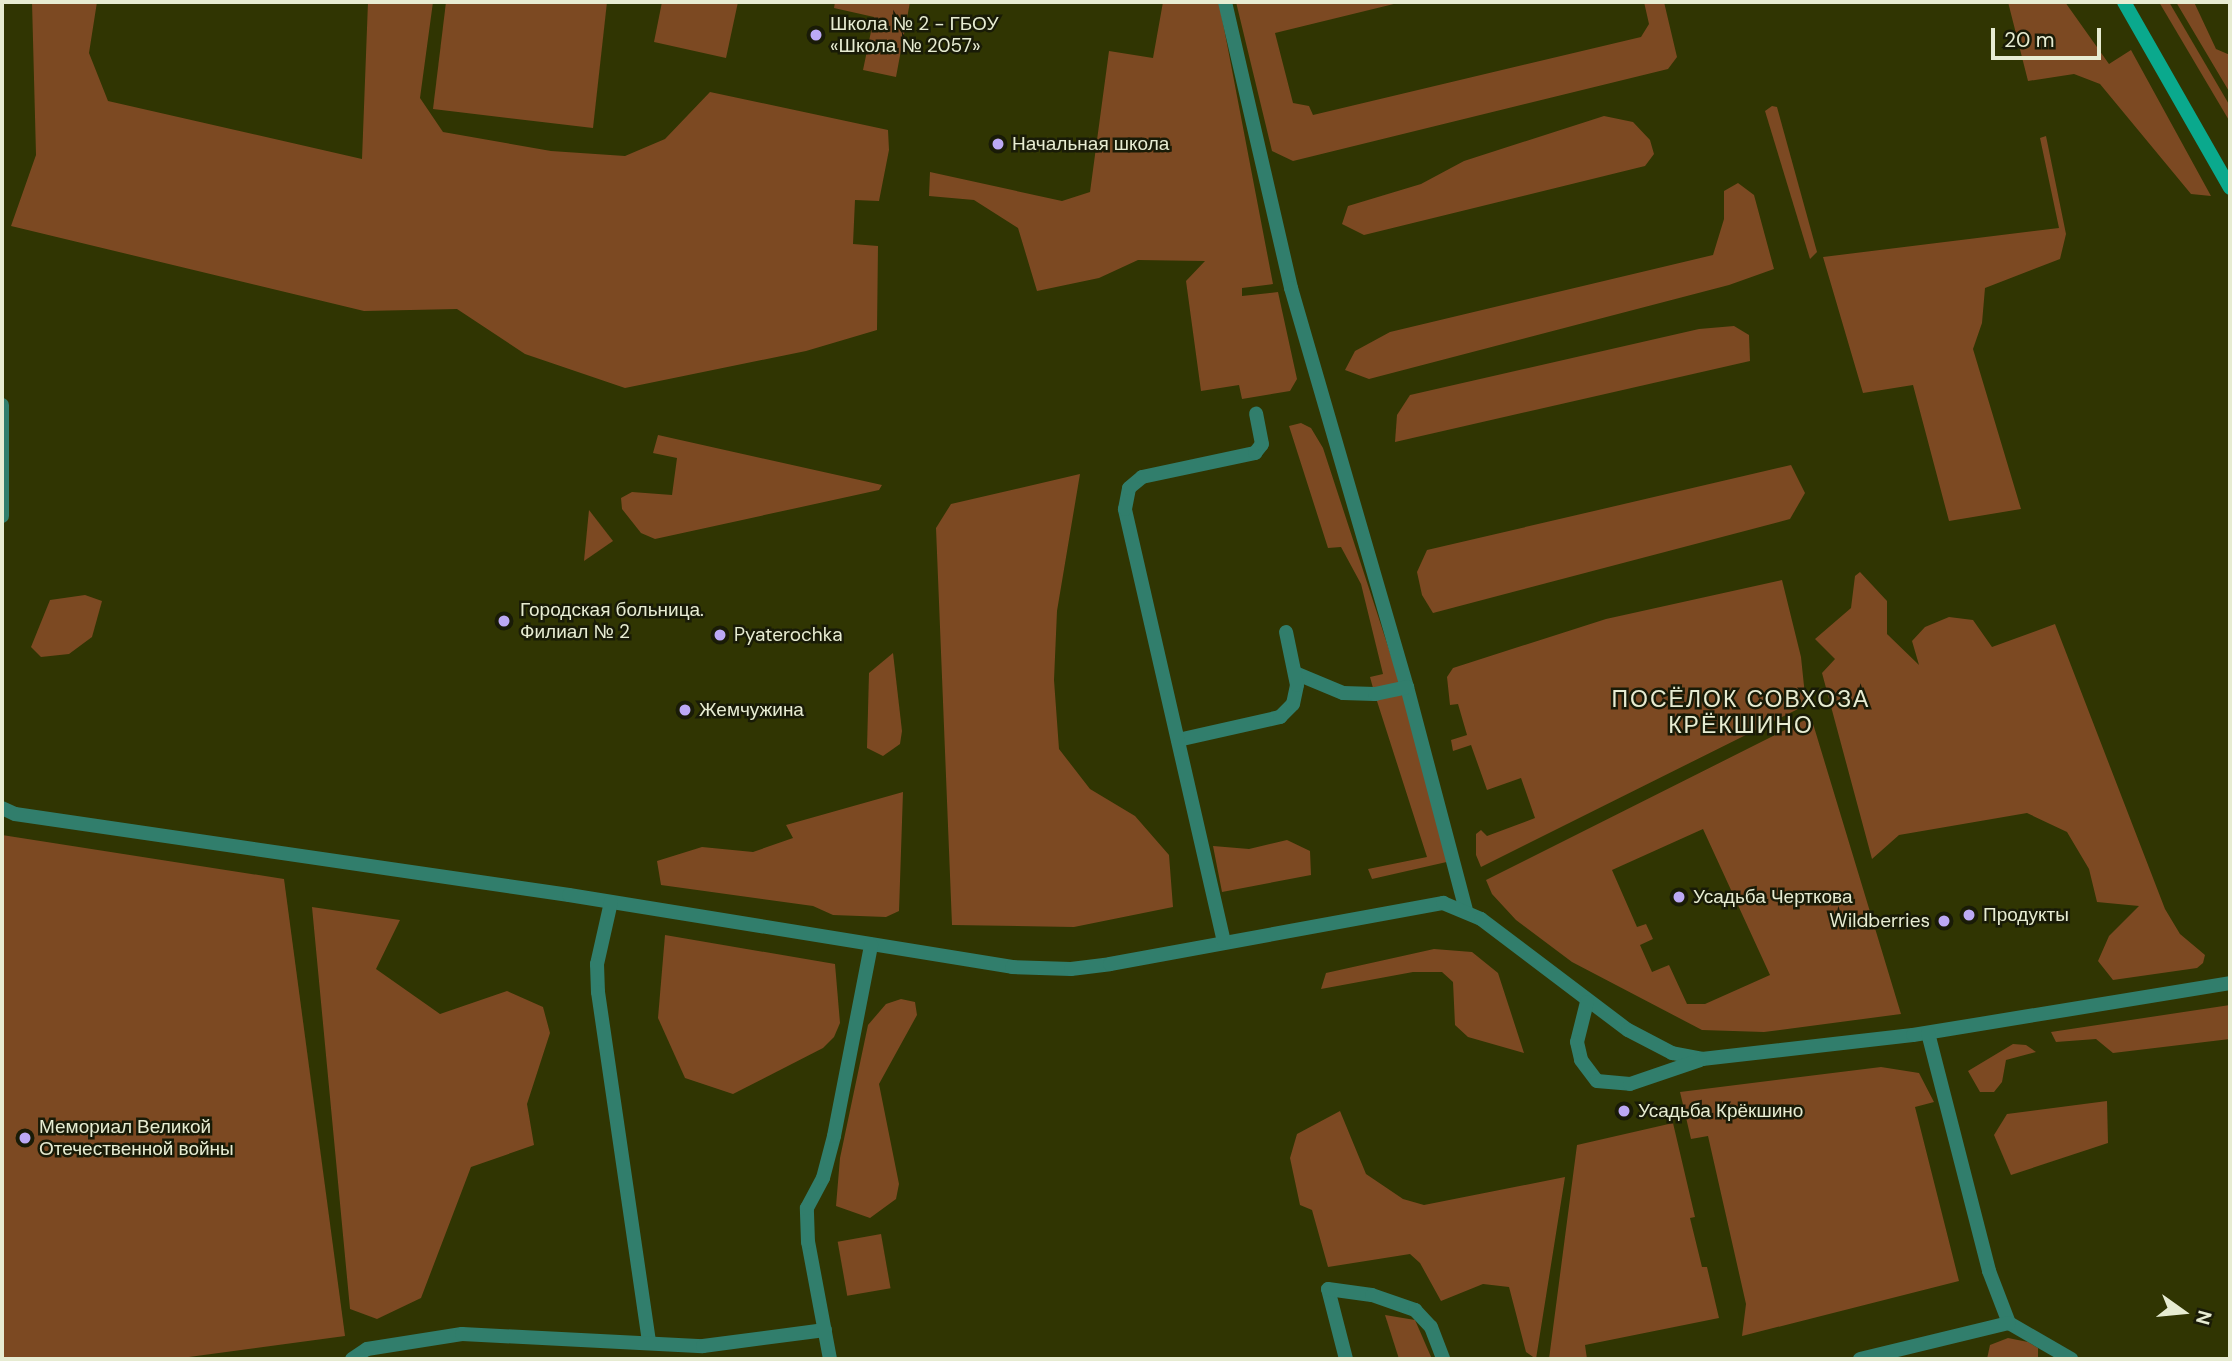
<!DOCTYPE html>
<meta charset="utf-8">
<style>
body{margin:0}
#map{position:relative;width:2232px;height:1361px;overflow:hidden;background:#303502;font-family:"DM Sans",sans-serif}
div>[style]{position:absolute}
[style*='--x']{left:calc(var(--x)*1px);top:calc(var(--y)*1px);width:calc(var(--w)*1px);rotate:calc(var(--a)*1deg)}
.green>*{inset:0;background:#7c4922;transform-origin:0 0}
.street>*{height:14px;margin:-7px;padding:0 7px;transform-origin:7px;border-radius:7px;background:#317e6c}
.secondary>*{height:14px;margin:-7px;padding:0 7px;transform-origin:7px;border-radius:7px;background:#0aa98d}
.dots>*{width:19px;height:19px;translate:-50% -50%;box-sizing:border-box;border:4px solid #191b07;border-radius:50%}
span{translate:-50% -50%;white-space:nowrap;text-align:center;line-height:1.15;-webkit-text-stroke:5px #191b07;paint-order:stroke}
.poi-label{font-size:19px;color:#e7ecd2}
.left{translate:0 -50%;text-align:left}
.right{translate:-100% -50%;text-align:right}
.quarter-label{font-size:23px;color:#e7ecd2;letter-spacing:2px}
.frame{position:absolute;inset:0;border:4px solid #e7ecd2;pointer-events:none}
.north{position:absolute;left:2148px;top:1277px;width:70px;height:70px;-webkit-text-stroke:5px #191b07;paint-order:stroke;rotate:105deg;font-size:19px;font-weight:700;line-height:28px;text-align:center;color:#e7ecd2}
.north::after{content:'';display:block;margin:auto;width:24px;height:32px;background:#e7ecd2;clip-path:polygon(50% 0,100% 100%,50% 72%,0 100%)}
.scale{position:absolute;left:1991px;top:28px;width:110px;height:32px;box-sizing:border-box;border:4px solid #e7ecd2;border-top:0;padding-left:9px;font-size:21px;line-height:24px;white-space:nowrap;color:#e7ecd2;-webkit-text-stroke:5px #191b07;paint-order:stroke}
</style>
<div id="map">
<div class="green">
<i style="clip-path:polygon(32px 2px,97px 2px,89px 53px,108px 101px,362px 159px,368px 2px,433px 2px,420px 98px,443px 132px,551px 151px,625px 156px,665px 139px,710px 92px,888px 130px,889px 150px,879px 201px,855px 200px,853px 244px,878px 246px,877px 330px,806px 351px,625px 388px,525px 354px,457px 309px,364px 311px,11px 226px,36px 155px)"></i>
<i style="clip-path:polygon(446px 2px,607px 2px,593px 128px,433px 109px)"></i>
<i style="clip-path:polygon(662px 2px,738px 2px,726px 58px,654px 42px)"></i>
<i style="clip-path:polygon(835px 2px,910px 2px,896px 77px,863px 70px,874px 17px,834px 8px)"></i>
<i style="clip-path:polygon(1163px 2px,1219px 2px,1273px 284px,1242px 288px,1242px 296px,1278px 292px,1297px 379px,1290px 391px,1242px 399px,1239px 385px,1201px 391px,1186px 281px,1205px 261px,1138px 260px,1099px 278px,1037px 291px,1018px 228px,974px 200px,929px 196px,930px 172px,1062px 201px,1090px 192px,1109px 51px,1153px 58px)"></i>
<i style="clip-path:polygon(1236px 2px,1402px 2px,1275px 33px,1293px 103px,1309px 106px,1313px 115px,1641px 37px,1649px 24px,1644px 2px,1664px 2px,1677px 57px,1668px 69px,1293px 161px,1272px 151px)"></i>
<i style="clip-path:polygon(2008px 2px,2065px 2px,2109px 64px,2131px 50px,2211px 196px,2191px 194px,2100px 84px,2074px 74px,2028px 81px)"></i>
<i style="clip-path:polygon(2159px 2px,2169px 2px,2230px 106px,2230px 122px)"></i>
<i style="clip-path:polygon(2176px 2px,2194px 2px,2216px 49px,2230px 55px,2230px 93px)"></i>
<i style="clip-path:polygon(1772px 106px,1777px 107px,1817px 252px,1810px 259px,1765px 111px)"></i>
<i style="clip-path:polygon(1604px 116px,1633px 122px,1650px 140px,1654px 154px,1645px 166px,1364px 235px,1342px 224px,1348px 206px,1421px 184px,1464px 161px)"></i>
<i style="clip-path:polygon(2046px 136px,2066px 234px,2060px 259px,1985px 288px,1982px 323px,1973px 349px,2021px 509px,1949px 521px,1913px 385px,1863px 393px,1823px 257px,2059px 228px,2040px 138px)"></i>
<i style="clip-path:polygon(1738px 183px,1754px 195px,1774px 269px,1729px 285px,1369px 379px,1345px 370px,1355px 351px,1390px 332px,1713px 255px,1724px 219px,1724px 191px)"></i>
<i style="clip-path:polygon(1734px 326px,1749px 335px,1750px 361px,1395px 442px,1397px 415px,1410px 395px,1699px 329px)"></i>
<i style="clip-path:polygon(1301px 423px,1311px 428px,1323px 448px,1400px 683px,1373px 688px,1370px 677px,1383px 674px,1361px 584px,1341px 547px,1328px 548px,1289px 426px)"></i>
<i style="clip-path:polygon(658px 435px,882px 485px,879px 490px,655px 539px,641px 533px,622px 509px,621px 498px,632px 492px,672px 495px,677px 458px,653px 453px)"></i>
<i style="clip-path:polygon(1791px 465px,1805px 493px,1790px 519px,1433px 613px,1422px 595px,1417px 572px,1427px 550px)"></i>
<i style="clip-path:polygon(1080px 474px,1057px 611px,1054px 680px,1059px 749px,1090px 789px,1135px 816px,1169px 855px,1173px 907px,1074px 927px,952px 925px,936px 528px,951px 504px)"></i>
<i style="clip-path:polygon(589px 510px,613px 541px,584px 561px)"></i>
<i style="clip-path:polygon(1860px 572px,1887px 601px,1887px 634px,1919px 665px,1912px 641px,1925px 627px,1949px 617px,1973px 620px,1992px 647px,2055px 624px,2165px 909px,2180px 934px,2205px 955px,2203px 963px,2197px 968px,2113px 980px,2098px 961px,2109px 936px,2139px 906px,2097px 902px,2089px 869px,2067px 832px,2027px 813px,1899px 835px,1872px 859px,1822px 673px,1835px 659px,1815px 639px,1851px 608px,1855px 576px)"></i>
<i style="clip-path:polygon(1782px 580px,1801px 657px,1806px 705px,1481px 867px,1476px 855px,1476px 834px,1481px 830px,1487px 836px,1535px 818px,1521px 778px,1487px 790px,1471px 745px,1453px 751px,1451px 740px,1467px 735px,1458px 704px,1450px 705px,1447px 677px,1453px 668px,1606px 619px)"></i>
<i style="clip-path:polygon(85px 595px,102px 601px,92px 637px,69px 654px,41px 657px,31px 647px,50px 600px)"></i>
<i style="clip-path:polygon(893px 653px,902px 731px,900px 744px,883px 756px,867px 748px,869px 673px)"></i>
<i style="clip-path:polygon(1402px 693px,1451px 861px,1372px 879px,1368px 869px,1427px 857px,1376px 698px)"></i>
<i style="clip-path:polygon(evenodd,1811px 717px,1901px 1014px,1764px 1032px,1702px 1030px,1572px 962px,1516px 920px,1492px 894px,1486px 880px,1811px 717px,1703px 829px,1770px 975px,1705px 1004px,1687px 1004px,1669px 965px,1652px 972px,1640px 945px,1653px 939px,1646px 924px,1637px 927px,1612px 870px,1703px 829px)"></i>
<i style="clip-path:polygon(903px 792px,899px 911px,886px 917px,833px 915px,813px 906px,661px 885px,657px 861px,702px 847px,753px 852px,793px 838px,786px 825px)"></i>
<i style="clip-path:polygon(2px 835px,284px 879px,345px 1336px,174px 1359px,2px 1359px)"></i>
<i style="clip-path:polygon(1287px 840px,1310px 851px,1311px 875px,1222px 892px,1213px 846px,1249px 849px)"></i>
<i style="clip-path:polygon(312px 907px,400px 920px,376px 969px,440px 1014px,507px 991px,543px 1007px,550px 1033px,527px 1104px,534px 1145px,471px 1167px,421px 1298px,377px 1319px,350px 1309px)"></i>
<i style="clip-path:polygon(665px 935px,835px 964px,840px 1023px,834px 1037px,823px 1048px,733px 1094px,685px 1078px,658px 1018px)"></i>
<i style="clip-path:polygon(1434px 949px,1472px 952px,1498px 973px,1524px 1053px,1468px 1037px,1455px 1025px,1453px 982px,1442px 972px,1413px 972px,1321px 989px,1326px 973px)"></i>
<i style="clip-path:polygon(901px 999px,915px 1002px,917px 1015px,879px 1084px,899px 1184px,896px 1199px,870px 1218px,836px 1206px,840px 1158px,868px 1025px,886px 1004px)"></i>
<i style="clip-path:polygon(2230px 1005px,2230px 1039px,2113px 1053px,2096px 1039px,2056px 1042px,2051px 1032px)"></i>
<i style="clip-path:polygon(2013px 1044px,2026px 1045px,2036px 1052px,2006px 1060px,2002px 1082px,1994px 1092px,1980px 1092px,1968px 1071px)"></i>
<i style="clip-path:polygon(1881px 1067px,1919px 1073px,1934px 1102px,1915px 1107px,1959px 1281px,1742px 1336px,1746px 1304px,1708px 1136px,1691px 1139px,1680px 1092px)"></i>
<i style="clip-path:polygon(2107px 1101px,2108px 1143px,2011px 1175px,1994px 1135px,2007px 1114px)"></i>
<i style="clip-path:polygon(1340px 1111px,1366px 1174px,1403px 1199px,1424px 1205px,1565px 1177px,1536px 1359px,1526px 1352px,1509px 1287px,1483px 1284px,1441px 1301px,1420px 1263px,1410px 1254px,1328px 1267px,1312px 1210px,1300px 1205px,1290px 1158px,1297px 1134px)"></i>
<i style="clip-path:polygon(1673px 1123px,1695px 1217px,1690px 1218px,1702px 1267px,1707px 1267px,1719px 1318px,1585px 1345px,1587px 1359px,1549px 1359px,1577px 1145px)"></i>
<i style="left:881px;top:1234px;width:55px;height:44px;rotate:80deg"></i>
<i style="clip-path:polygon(1385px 1315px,1415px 1320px,1432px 1359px,1399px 1359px)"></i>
<i style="clip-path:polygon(2008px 1338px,2028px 1342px,2038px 1348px,2038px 1359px,1987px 1359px,1990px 1345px)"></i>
</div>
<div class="street">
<i style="--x:1225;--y:2;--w:294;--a:77"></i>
<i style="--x:1291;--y:288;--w:416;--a:73.8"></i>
<i style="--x:1407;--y:687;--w:231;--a:75.2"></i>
<i style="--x:2;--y:405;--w:111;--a:90"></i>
<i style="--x:1295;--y:673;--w:52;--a:22.6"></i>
<i style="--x:1343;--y:693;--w:32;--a:2"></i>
<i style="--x:1375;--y:694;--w:33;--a:-12"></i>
<i style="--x:1178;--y:740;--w:105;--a:-12.7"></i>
<i style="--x:1280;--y:717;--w:18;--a:-45"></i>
<i style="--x:1293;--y:704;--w:19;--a:-78"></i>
<i style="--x:1297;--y:685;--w:54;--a:-101.7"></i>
<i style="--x:2;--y:808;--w:14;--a:25"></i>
<i style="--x:15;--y:814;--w:560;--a:8.32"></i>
<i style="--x:569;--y:895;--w:449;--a:9.2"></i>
<i style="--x:1012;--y:967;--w:59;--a:1.9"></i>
<i style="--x:1071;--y:969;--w:39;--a:-7"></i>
<i style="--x:1110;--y:964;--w:339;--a:-10.4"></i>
<i style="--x:1443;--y:903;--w:41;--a:22.8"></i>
<i style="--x:1481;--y:919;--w:184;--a:37.1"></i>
<i style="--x:1628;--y:1030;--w:50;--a:27.6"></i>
<i style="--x:1672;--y:1053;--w:31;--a:11"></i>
<i style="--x:1702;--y:1059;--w:212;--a:-6.5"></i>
<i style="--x:1913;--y:1035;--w:321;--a:-9.3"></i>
<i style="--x:611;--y:902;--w:64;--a:102.7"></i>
<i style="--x:597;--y:964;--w:28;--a:88"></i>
<i style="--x:598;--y:992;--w:354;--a:81.7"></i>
<i style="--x:1224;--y:942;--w:444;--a:-102.9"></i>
<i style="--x:1125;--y:509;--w:21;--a:-79"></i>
<i style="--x:1129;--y:488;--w:17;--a:-40"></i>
<i style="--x:1142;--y:477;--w:116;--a:-12"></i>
<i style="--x:1255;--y:453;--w:11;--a:-52"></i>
<i style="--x:1262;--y:444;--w:31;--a:-101"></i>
<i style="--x:1587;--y:1002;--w:41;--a:104"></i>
<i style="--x:1577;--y:1042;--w:18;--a:77"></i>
<i style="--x:1581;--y:1060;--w:26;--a:53"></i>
<i style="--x:1597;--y:1081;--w:33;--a:5"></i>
<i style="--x:1630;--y:1084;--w:74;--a:-18.9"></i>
<i style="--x:1928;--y:1033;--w:246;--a:75.6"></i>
<i style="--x:1989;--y:1271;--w:56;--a:69"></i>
<i style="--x:2009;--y:1323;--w:72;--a:30.1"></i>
<i style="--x:352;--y:1359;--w:18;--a:-34"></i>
<i style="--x:367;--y:1349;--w:96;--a:-9"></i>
<i style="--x:462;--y:1334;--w:241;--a:2.9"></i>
<i style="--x:703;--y:1346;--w:123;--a:-7.5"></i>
<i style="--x:830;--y:1359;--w:119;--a:-100.6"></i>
<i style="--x:808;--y:1242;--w:34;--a:-92"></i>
<i style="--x:807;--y:1208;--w:34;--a:-62"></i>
<i style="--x:823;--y:1178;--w:43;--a:-75.3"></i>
<i style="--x:834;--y:1136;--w:195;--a:-79"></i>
<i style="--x:1346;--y:1359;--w:72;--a:-104.4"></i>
<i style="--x:1328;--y:1289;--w:44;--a:7.8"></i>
<i style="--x:1372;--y:1295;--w:46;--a:19.2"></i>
<i style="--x:1415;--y:1310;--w:23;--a:47"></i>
<i style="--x:1431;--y:1327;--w:34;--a:69"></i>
<i style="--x:1860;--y:1359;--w:153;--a:-13.6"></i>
</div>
<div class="secondary">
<i style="--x:2124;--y:2;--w:214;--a:60.3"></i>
</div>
<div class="dots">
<i style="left:816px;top:35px;background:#bca9f5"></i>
<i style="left:998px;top:144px;background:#bca9f5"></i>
<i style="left:504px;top:621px;background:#bca9f5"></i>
<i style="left:720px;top:635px;background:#bca9f5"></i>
<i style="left:685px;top:710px;background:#bca9f5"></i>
<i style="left:1679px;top:897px;background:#bca9f5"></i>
<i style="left:1969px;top:915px;background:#bca9f5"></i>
<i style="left:1944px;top:921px;background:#bca9f5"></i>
<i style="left:1624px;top:1111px;background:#bca9f5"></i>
<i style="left:25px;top:1138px;background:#bca9f5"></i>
</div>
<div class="poi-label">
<span class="left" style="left:830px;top:35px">Школа № 2 - ГБОУ<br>«Школа № 2057»</span>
<span class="left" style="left:1012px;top:144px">Начальная школа</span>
<span class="left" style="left:520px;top:621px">Городская больница.<br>Филиал № 2</span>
<span class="left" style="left:734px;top:635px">Pyaterochka</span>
<span class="left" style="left:699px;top:710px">Жемчужина</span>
<span class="left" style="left:1693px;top:897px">Усадьба Черткова</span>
<span class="left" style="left:1983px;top:915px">Продукты</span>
<span class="right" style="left:1930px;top:921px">Wildberries</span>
<span class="left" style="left:1638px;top:1111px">Усадьба Крёкшино</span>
<span class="left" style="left:39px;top:1138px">Мемориал Великой<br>Отечественной войны</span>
</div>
<div class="quarter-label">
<span style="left:1741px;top:712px">ПОСЁЛОК СОВХОЗА<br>КРЁКШИНО</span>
</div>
<div class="frame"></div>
<div class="north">N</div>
<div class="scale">20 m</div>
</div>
